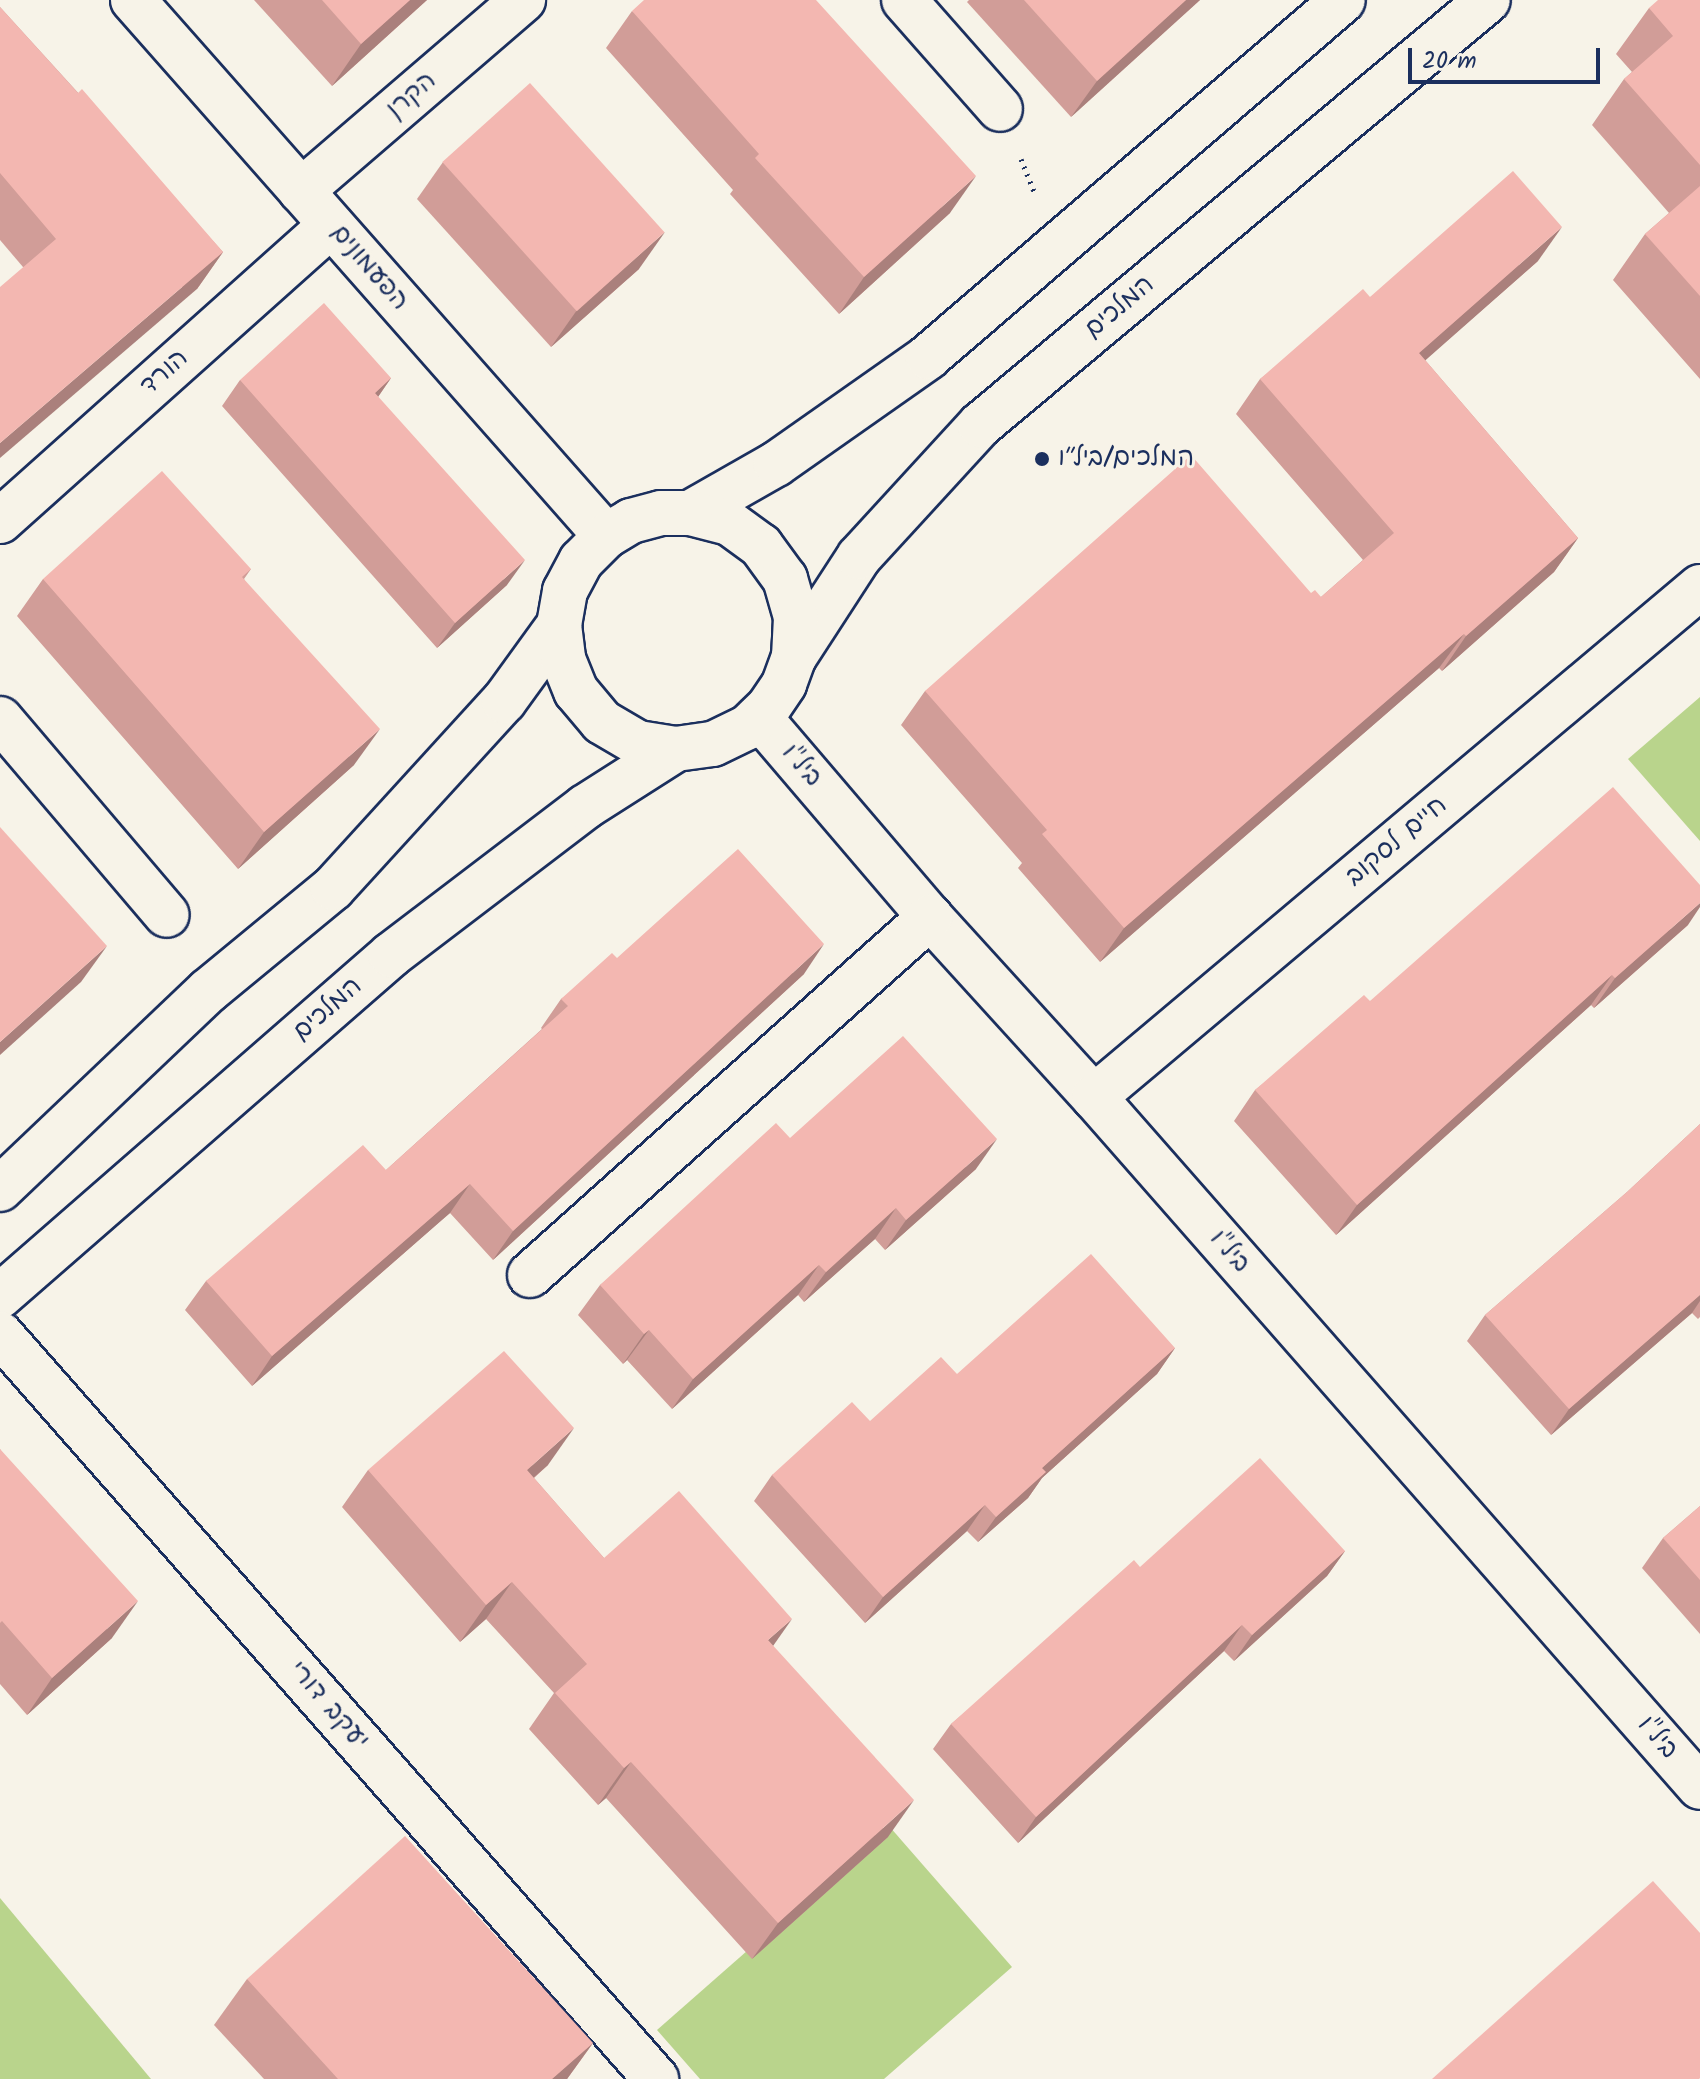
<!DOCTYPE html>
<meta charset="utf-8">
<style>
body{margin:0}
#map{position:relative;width:1700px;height:2079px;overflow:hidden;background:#f7f3e8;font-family:Kalam,"Playpen Sans Hebrew",sans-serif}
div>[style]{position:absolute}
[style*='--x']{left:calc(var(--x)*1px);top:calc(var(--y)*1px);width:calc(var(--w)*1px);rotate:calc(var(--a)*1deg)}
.green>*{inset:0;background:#b9d48c}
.path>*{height:5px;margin-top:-2.5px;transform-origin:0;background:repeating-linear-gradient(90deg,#1b2f5e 0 2px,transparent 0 8px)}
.roads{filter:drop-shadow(2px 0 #1b2f5e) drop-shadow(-2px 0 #1b2f5e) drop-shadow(0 2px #1b2f5e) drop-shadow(0 -2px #1b2f5e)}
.minor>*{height:44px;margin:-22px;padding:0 22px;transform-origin:22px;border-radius:22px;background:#f7f3e8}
.wall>*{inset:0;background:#d19d98}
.shaded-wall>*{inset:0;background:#aa807c}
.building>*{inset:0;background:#f3b7b1;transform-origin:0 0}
.dots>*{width:22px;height:22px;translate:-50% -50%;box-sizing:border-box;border:4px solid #f7f3e8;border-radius:50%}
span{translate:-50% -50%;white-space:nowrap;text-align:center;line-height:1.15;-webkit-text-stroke:6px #f7f3e8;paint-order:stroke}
.street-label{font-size:26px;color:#1b2f5e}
.poi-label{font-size:26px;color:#1b2f5e}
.left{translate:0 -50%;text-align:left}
.scale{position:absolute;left:1408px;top:48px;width:192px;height:36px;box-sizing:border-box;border:4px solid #1b2f5e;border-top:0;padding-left:10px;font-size:24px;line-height:28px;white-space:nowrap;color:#1b2f5e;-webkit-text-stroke:6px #f7f3e8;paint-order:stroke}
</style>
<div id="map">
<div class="green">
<i style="clip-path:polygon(1700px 697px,1700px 841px,1628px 759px)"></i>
<i style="clip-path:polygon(889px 1826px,1012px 1967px,884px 2079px,700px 2079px,657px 2030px)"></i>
<i style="clip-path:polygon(0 1898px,151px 2079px,0 2079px)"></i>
</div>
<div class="path">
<i style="--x:1021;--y:159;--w:35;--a:68"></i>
</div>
<div class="roads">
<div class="minor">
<i style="--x:133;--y:0;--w:715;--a:48.57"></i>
<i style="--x:904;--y:0;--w:145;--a:48.6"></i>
<i style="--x:301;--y:191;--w:293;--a:-40.7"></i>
<i style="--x:690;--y:513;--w:99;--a:-29.7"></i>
<i style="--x:776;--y:464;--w:186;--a:-35.1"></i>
<i style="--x:928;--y:357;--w:547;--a:-40.7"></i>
<i style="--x:0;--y:521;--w:444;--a:-41.8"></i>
<i style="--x:794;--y:657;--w:119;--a:-57"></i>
<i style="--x:859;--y:557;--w:179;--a:-47.5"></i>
<i style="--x:980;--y:425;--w:662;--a:-39.92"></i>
<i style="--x:759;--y:717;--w:263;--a:49.5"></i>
<i style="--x:930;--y:917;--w:244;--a:47.7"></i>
<i style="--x:1094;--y:1097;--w:918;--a:48.71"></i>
<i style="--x:0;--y:719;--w:257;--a:49.6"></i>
<i style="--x:1094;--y:1097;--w:792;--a:-40.08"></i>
<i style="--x:0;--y:1189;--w:287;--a:-43.6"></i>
<i style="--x:208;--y:991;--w:162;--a:-39.5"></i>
<i style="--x:333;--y:888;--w:253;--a:-47.6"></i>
<i style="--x:504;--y:701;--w:94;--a:-54.1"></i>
<i style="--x:530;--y:1275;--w:537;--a:-41.83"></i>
<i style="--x:0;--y:1296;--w:519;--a:-41.09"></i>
<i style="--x:391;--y:955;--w:244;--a:-37.3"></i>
<i style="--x:585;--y:807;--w:108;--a:-32.5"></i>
<i style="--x:676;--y:749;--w:37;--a:-8"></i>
<i style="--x:713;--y:744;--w:39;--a:-26"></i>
<i style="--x:748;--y:727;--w:28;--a:-44"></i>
<i style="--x:768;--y:708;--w:29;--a:-56"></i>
<i style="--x:784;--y:684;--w:29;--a:-70"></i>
<i style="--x:794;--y:657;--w:40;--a:-87.1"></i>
<i style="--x:796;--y:617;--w:40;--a:-106"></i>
<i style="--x:785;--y:579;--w:41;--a:-126"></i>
<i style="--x:761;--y:546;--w:39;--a:-144"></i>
<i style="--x:729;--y:523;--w:40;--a:-165.6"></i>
<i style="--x:690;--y:513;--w:29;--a:180"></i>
<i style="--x:661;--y:513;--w:31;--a:165"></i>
<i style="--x:631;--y:521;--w:29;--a:149"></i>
<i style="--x:606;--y:536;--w:35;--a:135"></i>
<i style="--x:581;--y:561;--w:34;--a:118"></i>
<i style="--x:565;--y:591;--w:35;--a:100"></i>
<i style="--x:559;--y:625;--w:34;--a:83"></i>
<i style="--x:563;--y:659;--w:35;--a:68"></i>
<i style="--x:576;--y:691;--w:40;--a:50"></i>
<i style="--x:602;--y:722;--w:42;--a:30.3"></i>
<i style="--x:638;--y:743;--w:38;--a:9"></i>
<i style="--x:0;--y:1334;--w:993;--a:48.63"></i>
</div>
</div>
<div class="wall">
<i style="clip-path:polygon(254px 0,427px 0,332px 86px)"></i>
<i style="clip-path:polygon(969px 0,1200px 0,1071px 117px,967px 2px)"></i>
<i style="clip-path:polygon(1700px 0,1700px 379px,1613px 280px,1645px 234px,1669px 213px,1592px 125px,1624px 79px,1632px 72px,1616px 54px,1649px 8px)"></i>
<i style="clip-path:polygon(0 7px,223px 252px,197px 289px,23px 267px,0 240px)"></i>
<i style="clip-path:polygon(632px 11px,950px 213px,839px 314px,730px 194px,733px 190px,606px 48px)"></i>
<i style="clip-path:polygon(443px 162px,639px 269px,551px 347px,417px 199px)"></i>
<i style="clip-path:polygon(1538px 261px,1425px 360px,1578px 538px,1554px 572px,1442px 671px,1439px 668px,1100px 962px,1018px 868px,1022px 863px,901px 725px,925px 691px,1311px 593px,1321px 597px,1363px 560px,1236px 414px,1260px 379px,1370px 297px)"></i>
<i style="clip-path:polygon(391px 378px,378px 397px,507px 585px,437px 648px,222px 406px,240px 380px)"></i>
<i style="clip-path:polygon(251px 569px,244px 579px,354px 765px,238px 869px,17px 616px,43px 579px)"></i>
<i style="clip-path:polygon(1688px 925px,1594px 1008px,1591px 1005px,1336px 1235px,1234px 1121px,1255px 1090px,1370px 1001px)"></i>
<i style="clip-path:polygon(617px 958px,804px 974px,493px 1260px,450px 1213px,252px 1386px,185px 1310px,206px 1281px,386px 1170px,542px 1029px,541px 1028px,561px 999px)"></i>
<i style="clip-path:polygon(1700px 1124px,1700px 1317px,1698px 1319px,1692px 1313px,1551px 1435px,1467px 1341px,1485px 1315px,1627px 1192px)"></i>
<i style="clip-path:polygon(790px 1138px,976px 1169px,885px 1250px,875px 1239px,804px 1302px,798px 1295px,672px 1409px,627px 1360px,623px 1364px,578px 1315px,600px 1285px)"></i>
<i style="clip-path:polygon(1175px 1348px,1157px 1374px,1042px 1478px,1028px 1498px,978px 1542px,967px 1531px,865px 1623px,754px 1501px,772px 1475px,957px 1374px)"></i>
<i style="clip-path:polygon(0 1449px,112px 1638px,27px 1715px,0 1684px)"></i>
<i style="clip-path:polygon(548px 1465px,534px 1478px,604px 1558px,773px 1646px,888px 1837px,752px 1959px,606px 1798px,598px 1805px,529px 1729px,554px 1693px,486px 1619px,460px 1642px,342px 1507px,368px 1470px)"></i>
<i style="clip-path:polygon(1700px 1506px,1700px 1634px,1642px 1568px,1663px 1538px)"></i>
<i style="clip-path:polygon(1345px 1551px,1327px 1576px,1234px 1661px,1224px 1651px,1018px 1843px,933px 1749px,951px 1724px,1140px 1567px)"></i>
<i style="clip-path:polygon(247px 1979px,593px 2043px,567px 2079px,264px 2079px,214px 2025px)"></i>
</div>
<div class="shaded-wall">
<i style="clip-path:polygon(410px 0,427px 0,332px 86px,361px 44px)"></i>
<i style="clip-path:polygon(1186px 0,1200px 0,1071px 117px,1097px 81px)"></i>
<i style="clip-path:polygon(976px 176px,950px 213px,839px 314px,864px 277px)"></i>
<i style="clip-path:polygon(1562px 227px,1538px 261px,1395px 387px,1419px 353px)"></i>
<i style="clip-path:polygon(665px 232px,639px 269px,551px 347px,577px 310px)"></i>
<i style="clip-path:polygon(223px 252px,197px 289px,0 458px,0 443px)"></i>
<i style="clip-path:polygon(391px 378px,373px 404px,375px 393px)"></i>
<i style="clip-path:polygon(1578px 538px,1554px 572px,1442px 671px,1466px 636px)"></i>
<i style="clip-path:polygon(525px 560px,507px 585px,437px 648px,455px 623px)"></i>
<i style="clip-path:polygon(1464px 634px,1439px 668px,1100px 962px,1124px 928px)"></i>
<i style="clip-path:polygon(380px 729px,354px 765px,238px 869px,264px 832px)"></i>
<i style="clip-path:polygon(1700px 903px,1700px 907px,1688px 925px,1594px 1008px,1615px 978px)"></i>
<i style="clip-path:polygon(824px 944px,804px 974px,493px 1260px,513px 1231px)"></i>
<i style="clip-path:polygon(107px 946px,81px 982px,0 1055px,0 1042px)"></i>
<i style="clip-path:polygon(1612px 975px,1591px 1005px,1336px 1235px,1357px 1205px)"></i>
<i style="clip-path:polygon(997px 1139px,976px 1169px,885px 1250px,906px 1220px)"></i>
<i style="clip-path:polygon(470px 1184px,450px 1213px,252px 1386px,272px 1356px)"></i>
<i style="clip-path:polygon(896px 1208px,875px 1239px,804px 1302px,826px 1272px)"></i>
<i style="clip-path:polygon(819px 1265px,798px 1295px,672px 1409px,693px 1379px)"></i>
<i style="clip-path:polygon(1700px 1295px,1700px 1301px,1692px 1313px,1551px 1435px,1569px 1409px)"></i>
<i style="clip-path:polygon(649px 1330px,627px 1360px,623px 1364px,644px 1334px)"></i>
<i style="clip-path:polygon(1175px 1348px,1157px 1374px,1042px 1478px,1028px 1498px,978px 1542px,996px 1517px,1042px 1468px)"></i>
<i style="clip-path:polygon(574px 1428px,548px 1465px,501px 1506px,527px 1470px)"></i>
<i style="clip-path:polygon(985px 1505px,967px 1531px,865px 1623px,883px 1597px)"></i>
<i style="clip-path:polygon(1345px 1551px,1327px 1576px,1234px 1661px,1252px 1635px)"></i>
<i style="clip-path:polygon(512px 1582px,486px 1619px,460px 1642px,486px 1605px)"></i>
<i style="clip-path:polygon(138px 1601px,112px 1638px,27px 1715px,52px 1678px)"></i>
<i style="clip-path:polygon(792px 1619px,766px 1656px,768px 1640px)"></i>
<i style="clip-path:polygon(1242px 1625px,1224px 1651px,1018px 1843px,1036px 1817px)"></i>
<i style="clip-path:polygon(631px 1762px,606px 1798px,598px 1805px,624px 1768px)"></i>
<i style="clip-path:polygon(914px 1800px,888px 1837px,752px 1959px,778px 1923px)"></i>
<i style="clip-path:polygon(593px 2043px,567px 2079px,552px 2079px)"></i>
</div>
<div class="building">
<i style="clip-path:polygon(322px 0,410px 0,361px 44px)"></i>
<i style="clip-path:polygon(644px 0,816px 0,976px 176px,864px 277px,755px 158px,759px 154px,632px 11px)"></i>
<i style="clip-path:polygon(1024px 0,1186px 0,1097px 81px)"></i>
<i style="clip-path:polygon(1658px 0,1700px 0,1700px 165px,1624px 79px,1673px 36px,1649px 8px)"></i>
<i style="clip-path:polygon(0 7px,78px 93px,82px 89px,223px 252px,0 443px,0 287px,56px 239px,0 173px)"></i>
<i style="left:530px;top:83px;width:201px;height:118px;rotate:48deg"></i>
<i style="clip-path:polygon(1513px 171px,1562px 227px,1419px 353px,1578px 538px,1466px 636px,1464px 634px,1124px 928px,1042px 834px,1047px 830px,925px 691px,1191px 455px,1311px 593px,1315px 590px,1321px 597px,1394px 533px,1260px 379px,1363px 289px,1370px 297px)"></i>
<i style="clip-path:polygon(1700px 186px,1700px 296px,1645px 234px)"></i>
<i style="clip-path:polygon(324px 303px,391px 378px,375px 393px,525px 560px,455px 623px,240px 380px)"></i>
<i style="clip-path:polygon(162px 471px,251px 569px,242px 577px,380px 729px,264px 832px,43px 579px)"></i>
<i style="clip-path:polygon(1613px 787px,1700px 885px,1700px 903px,1615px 978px,1612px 975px,1357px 1205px,1255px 1090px,1364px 995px,1370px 1001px)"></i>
<i style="clip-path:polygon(0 827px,107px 946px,0 1042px)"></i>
<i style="clip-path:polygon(738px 849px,824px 944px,513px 1231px,470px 1184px,272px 1356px,206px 1281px,363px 1145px,386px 1170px,568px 1006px,561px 999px,612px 953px,617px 958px)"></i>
<i style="clip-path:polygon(903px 1036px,997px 1139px,906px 1220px,896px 1208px,826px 1272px,819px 1265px,693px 1379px,649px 1330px,644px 1334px,600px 1285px,776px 1123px,790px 1138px)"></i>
<i style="clip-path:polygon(1700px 1124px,1700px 1295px,1569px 1409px,1485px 1315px,1627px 1192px)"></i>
<i style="clip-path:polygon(1091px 1254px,1175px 1348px,1042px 1468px,1046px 1472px,996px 1517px,985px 1505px,883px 1597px,772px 1475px,852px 1402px,870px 1421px,941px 1357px,957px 1374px)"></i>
<i style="clip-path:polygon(504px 1351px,574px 1428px,527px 1470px,604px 1558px,679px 1491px,792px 1619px,768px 1640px,914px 1800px,778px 1923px,631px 1762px,624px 1768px,555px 1693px,587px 1664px,512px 1582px,486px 1605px,368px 1470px)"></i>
<i style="clip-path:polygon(0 1449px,138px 1601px,52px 1678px,2px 1621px,0 1623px)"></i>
<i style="clip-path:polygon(1260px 1458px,1345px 1551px,1252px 1635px,1242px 1625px,1036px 1817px,951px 1724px,1134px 1560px,1140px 1567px)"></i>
<i style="clip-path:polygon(1700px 1506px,1700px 1580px,1663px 1538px)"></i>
<i style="clip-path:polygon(405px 1836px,593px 2043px,552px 2079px,338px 2079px,247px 1979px)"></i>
<i style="clip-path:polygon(1653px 1881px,1700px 1933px,1700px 2078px,1699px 2079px,1432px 2079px)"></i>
</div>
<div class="dots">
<i style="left:1042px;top:459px;background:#1b2f5e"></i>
</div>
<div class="street-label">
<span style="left:412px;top:96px;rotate:-41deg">הקרן</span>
<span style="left:369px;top:268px;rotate:49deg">הפעמונים</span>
<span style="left:1120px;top:308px;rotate:-40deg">המלכים</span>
<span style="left:165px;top:373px;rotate:-42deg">הורד</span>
<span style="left:801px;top:766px;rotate:49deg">ביל"ו</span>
<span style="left:1397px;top:842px;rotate:-40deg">חיים לסקוב</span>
<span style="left:328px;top:1010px;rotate:-41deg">המלכים</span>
<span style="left:1229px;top:1252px;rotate:49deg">ביל"ו</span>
<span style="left:328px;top:1706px;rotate:49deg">יעקב דורי</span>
<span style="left:1657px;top:1738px;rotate:49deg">ביל"ו</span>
</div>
<div class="poi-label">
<span class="left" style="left:1058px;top:459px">המלכים/ביל״ו</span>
</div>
<div class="scale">20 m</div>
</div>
